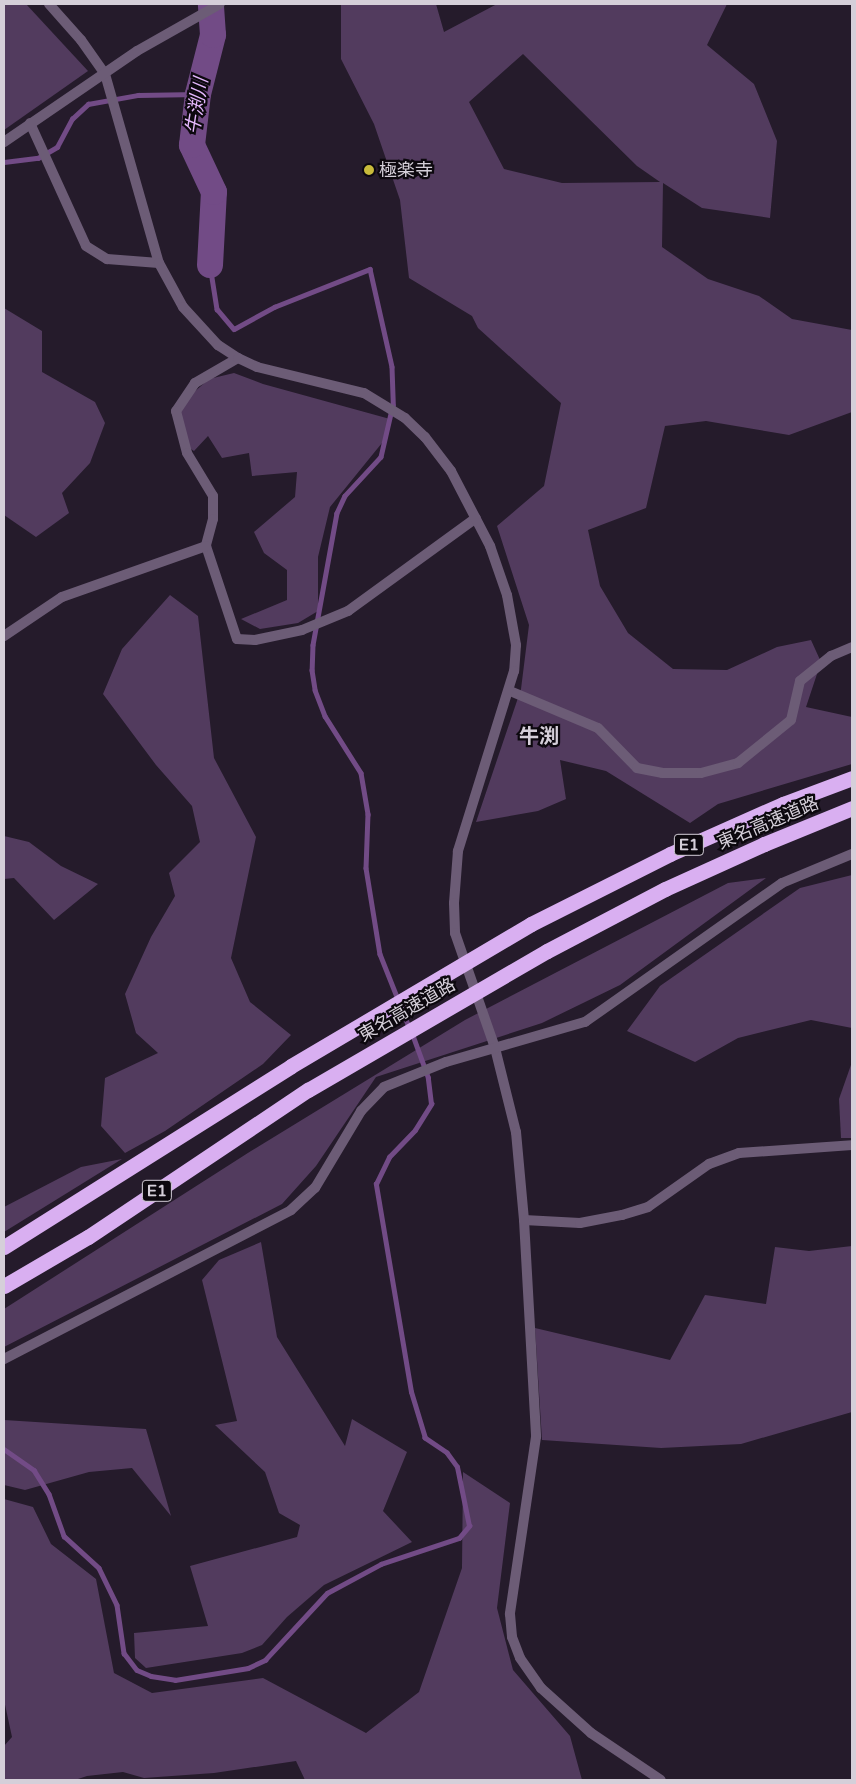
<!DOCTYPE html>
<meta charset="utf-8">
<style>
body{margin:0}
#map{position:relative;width:856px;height:1784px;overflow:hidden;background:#251b2b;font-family:"Varela Round","Noto Sans JP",sans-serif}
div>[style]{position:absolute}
.green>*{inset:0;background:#523b5e}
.stream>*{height:4.5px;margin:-2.25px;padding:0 2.25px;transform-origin:2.25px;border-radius:2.25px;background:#724b86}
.river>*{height:26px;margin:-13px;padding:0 13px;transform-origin:13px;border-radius:13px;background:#724b86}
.minor>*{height:10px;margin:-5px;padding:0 5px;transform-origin:5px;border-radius:5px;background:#6c5c76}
.tertiary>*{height:10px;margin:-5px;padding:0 5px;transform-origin:5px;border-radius:5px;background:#6c5c76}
.motorway>*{height:15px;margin:-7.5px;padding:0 7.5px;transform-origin:7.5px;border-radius:7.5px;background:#d9aff1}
.dots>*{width:14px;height:14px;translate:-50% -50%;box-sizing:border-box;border:2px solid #0c080e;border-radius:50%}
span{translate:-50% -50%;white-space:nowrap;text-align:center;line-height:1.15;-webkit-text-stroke:4.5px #0c080e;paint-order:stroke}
.shield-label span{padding:1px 4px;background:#0c080e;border:1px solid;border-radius:4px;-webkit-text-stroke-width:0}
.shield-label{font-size:16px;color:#d5cfd9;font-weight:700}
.poi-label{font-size:18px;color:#d5cfd9}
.left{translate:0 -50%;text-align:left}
.street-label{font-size:18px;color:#d5cfd9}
.water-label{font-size:19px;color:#e3b7fc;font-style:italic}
.quarter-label{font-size:20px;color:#d5cfd9;font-weight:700}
.frame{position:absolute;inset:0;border:5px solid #d5cfd9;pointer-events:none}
</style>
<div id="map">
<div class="green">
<i style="clip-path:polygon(4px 4px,26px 4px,88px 71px,4px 130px)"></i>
<i style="clip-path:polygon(evenodd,341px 4px,436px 4px,444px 32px,497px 4px,727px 4px,707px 45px,754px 84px,777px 141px,770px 218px,702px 208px,663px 183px,662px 247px,708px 279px,759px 296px,792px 319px,852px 330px,852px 412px,789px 435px,706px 421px,665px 426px,646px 508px,588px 530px,600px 586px,628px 633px,673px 669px,727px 670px,777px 647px,811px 640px,821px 662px,806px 707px,852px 717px,852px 764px,718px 804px,690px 823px,606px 771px,560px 760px,566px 799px,538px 811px,476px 822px,521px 689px,529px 625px,497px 526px,544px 486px,561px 403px,478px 328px,472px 316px,409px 278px,400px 200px,374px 124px,341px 59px,341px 4px,523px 54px,637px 166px,660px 182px,562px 183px,504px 169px,469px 102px,523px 54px)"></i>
<i style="clip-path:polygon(4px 308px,42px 331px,42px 372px,95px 402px,105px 423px,90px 463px,62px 493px,69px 513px,36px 537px,4px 515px)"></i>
<i style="clip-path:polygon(234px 373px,263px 384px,390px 419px,386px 438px,330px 507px,318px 557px,318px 611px,298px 623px,260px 629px,241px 619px,287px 600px,287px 570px,264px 553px,254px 532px,295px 497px,297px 472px,252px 476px,249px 453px,222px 458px,208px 436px,194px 451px,180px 442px,177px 424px,185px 400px,209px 379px)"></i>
<i style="clip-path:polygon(170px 595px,198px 616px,214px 758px,256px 837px,231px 958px,250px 1002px,291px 1035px,263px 1064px,165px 1131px,125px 1153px,101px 1126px,105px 1078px,158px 1053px,136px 1033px,125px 994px,151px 937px,175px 896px,169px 873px,200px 842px,192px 806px,156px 765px,103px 694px,122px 649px)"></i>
<i style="clip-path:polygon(4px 836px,29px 842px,61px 866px,98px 884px,54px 920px,14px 878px,4px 879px)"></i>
<i style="clip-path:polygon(852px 875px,852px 1028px,811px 1020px,738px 1038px,695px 1062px,627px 1031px,660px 986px,800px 888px)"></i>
<i style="clip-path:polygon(766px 878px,620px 985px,542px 1023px,376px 1077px,316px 1166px,282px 1204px,4px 1347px,4px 1309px,251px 1151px,465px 1020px,728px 883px)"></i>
<i style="clip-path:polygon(852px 1062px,852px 1138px,841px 1138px,839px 1099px)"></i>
<i style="clip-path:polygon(122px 1159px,4px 1232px,4px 1207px,81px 1167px)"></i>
<i style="clip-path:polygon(261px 1242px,277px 1337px,345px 1446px,352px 1419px,407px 1452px,383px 1511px,412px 1542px,324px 1585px,287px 1617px,262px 1645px,242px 1653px,146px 1668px,135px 1658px,134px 1633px,208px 1626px,190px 1566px,297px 1537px,300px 1525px,279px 1513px,265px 1472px,215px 1425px,237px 1421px,202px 1280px,219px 1260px)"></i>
<i style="clip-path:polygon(852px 1246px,852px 1412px,741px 1444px,661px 1448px,542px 1440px,535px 1328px,670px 1360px,705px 1295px,766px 1304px,775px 1247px,809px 1251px)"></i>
<i style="clip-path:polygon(4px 1420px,146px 1429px,171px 1516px,132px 1468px,89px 1472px,25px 1490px,4px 1485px)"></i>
<i style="clip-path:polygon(463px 1472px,510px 1503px,497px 1608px,513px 1670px,570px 1736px,582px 1780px,305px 1780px,296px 1761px,214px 1773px,144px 1778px,123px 1772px,87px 1776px,75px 1780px,4px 1780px,4px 1746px,12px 1737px,4px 1700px,4px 1499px,33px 1507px,51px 1544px,96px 1579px,114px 1673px,152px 1693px,263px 1678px,366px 1733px,419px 1692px,462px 1568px)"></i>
</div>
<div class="stream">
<i style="left:4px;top:162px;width:34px;rotate:-7deg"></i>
<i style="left:38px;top:158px;width:22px;rotate:-30deg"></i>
<i style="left:57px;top:147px;width:32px;rotate:-62deg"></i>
<i style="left:72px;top:119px;width:22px;rotate:-43deg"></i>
<i style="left:88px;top:104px;width:51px;rotate:-10.2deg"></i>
<i style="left:138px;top:95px;width:60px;rotate:-1deg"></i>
<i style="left:210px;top:265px;width:45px;rotate:81deg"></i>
<i style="left:217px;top:309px;width:26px;rotate:50deg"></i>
<i style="left:234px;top:329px;width:46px;rotate:-28.8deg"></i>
<i style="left:274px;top:307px;width:103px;rotate:-21.6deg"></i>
<i style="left:370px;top:269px;width:100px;rotate:77.3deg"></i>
<i style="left:392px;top:367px;width:38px;rotate:88deg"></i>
<i style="left:393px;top:405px;width:53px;rotate:103deg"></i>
<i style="left:381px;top:457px;width:53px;rotate:132.7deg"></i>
<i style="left:345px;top:496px;width:19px;rotate:115deg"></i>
<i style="left:337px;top:513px;width:134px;rotate:100.3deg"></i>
<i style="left:313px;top:645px;width:25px;rotate:92deg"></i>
<i style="left:312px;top:670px;width:20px;rotate:81deg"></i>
<i style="left:315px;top:690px;width:28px;rotate:69deg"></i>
<i style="left:325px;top:716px;width:67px;rotate:57.7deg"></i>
<i style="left:361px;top:773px;width:42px;rotate:80.3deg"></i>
<i style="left:368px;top:814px;width:54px;rotate:92.1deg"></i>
<i style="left:366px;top:868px;width:87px;rotate:80.8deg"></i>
<i style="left:380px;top:954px;width:79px;rotate:68.3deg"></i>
<i style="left:4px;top:1449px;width:37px;rotate:35deg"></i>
<i style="left:34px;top:1470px;width:28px;rotate:58deg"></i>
<i style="left:49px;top:1494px;width:45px;rotate:70.3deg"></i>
<i style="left:64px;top:1536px;width:47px;rotate:42.4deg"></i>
<i style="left:99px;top:1568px;width:41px;rotate:64.1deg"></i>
<i style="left:117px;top:1605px;width:49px;rotate:81.7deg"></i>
<i style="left:124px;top:1653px;width:21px;rotate:53deg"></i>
<i style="left:137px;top:1670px;width:15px;rotate:23deg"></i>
<i style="left:151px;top:1676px;width:24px;rotate:9deg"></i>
<i style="left:175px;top:1680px;width:74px;rotate:-9.3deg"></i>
<i style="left:248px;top:1668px;width:19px;rotate:-25deg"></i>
<i style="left:265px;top:1660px;width:91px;rotate:-47.2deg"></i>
<i style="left:327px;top:1593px;width:61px;rotate:-28.2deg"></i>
<i style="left:381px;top:1564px;width:82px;rotate:-18.4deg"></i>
<i style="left:459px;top:1538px;width:16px;rotate:-50deg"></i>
<i style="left:469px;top:1526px;width:60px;rotate:-101.5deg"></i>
<i style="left:457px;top:1467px;width:17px;rotate:-126deg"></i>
<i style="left:447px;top:1453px;width:27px;rotate:-146deg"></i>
<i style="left:425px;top:1438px;width:48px;rotate:-106.9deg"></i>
<i style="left:411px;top:1392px;width:211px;rotate:-99.6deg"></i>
<i style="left:376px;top:1184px;width:30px;rotate:-64deg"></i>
<i style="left:389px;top:1157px;width:37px;rotate:-46deg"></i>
<i style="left:415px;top:1130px;width:31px;rotate:-58deg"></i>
<i style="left:431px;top:1104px;width:26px;rotate:-97deg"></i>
<i style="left:428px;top:1078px;width:47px;rotate:-110deg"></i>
</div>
<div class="river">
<i style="left:210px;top:265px;width:73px;rotate:-86.9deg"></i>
<i style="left:214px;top:192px;width:52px;rotate:-115.1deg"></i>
<i style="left:192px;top:145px;width:51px;rotate:-83.3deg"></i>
<i style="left:198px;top:94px;width:61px;rotate:-75.7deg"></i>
<i style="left:213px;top:35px;width:31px;rotate:-94deg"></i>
</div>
<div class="minor">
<i style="left:49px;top:4px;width:48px;rotate:48.4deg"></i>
<i style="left:81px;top:40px;width:42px;rotate:54.8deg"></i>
<i style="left:30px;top:123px;width:135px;rotate:65.5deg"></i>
<i style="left:86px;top:246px;width:25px;rotate:32deg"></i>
<i style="left:107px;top:259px;width:52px;rotate:4.4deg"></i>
<i style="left:238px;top:358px;width:50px;rotate:149.8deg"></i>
<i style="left:195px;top:383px;width:34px;rotate:124deg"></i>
<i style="left:176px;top:411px;width:43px;rotate:75.3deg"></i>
<i style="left:187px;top:453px;width:50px;rotate:58.8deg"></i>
<i style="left:213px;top:496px;width:23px;rotate:90deg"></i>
<i style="left:213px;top:519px;width:28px;rotate:105deg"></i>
<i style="left:206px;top:546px;width:98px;rotate:71.6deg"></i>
<i style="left:237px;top:639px;width:18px;rotate:3deg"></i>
<i style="left:255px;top:640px;width:48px;rotate:-12deg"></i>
<i style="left:302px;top:630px;width:50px;rotate:-22.4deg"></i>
<i style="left:348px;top:611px;width:158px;rotate:-36deg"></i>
<i style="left:4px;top:636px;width:70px;rotate:-33.9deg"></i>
<i style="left:62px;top:597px;width:153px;rotate:-19.5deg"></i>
<i style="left:510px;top:691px;width:95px;rotate:22.8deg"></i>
<i style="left:598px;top:728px;width:56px;rotate:45.7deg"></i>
<i style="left:637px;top:768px;width:25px;rotate:11deg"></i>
<i style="left:662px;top:773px;width:39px"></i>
<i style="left:701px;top:773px;width:38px;rotate:-15deg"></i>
<i style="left:738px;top:763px;width:68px;rotate:-39.1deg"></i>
<i style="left:791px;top:720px;width:40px;rotate:-77deg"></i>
<i style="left:800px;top:681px;width:40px;rotate:-39deg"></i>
<i style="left:831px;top:656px;width:23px;rotate:-23deg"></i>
<i style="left:524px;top:1220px;width:56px;rotate:3.1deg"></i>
<i style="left:580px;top:1223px;width:43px;rotate:-10.8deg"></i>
<i style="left:622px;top:1215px;width:27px;rotate:-17deg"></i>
<i style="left:648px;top:1207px;width:75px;rotate:-35.2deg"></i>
<i style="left:709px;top:1164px;width:32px;rotate:-20deg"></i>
<i style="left:739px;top:1153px;width:113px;rotate:-4deg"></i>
</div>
<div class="tertiary">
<i style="left:105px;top:74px;width:197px;rotate:74.1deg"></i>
<i style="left:159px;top:263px;width:50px;rotate:61.4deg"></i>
<i style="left:183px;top:307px;width:52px;rotate:47.4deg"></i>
<i style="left:218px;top:345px;width:24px;rotate:33deg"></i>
<i style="left:238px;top:358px;width:21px;rotate:25deg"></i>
<i style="left:257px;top:367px;width:110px;rotate:13.7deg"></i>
<i style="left:364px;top:393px;width:48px;rotate:31.4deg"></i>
<i style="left:405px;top:418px;width:28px;rotate:44deg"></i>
<i style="left:425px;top:437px;width:43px;rotate:52.6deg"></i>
<i style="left:451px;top:471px;width:85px;rotate:62.5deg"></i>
<i style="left:490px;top:546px;width:52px;rotate:70.9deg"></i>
<i style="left:507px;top:595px;width:51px;rotate:79.8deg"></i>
<i style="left:516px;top:645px;width:26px;rotate:94deg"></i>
<i style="left:514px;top:671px;width:189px;rotate:107.3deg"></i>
<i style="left:458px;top:851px;width:52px;rotate:94.4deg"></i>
<i style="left:454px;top:903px;width:30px;rotate:88deg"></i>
<i style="left:455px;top:933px;width:122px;rotate:70.8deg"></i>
<i style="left:495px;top:1048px;width:87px;rotate:76deg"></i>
<i style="left:516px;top:1132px;width:88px;rotate:84.8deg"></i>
<i style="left:524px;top:1220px;width:217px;rotate:86.8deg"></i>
<i style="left:536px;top:1437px;width:179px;rotate:98.4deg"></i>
<i style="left:510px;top:1614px;width:23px;rotate:85deg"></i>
<i style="left:512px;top:1637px;width:22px;rotate:69deg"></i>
<i style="left:520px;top:1658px;width:37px;rotate:55deg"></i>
<i style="left:541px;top:1688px;width:67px;rotate:42deg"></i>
<i style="left:591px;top:1733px;width:84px;rotate:33.9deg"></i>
<i style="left:4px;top:142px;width:161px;rotate:-34.4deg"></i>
<i style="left:137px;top:51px;width:95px;rotate:-29.5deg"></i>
<i style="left:4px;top:1359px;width:323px;rotate:-27.4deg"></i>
<i style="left:291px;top:1210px;width:33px;rotate:-43deg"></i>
<i style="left:315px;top:1188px;width:90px;rotate:-59.1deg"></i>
<i style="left:361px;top:1111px;width:33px;rotate:-46deg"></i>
<i style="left:384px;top:1087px;width:67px;rotate:-22deg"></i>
<i style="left:446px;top:1062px;width:145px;rotate:-16.1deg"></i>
<i style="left:585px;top:1022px;width:241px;rotate:-35.2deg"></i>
<i style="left:782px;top:883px;width:76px;rotate:-22.5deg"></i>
</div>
<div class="motorway">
<i style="left:4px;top:1247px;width:339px;rotate:-32.2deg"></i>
<i style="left:291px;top:1066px;width:279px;rotate:-30.6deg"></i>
<i style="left:531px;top:924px;width:156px;rotate:-26.7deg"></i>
<i style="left:670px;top:854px;width:124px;rotate:-23.9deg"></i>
<i style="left:783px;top:804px;width:74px;rotate:-20.6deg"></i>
<i style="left:4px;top:1286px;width:97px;rotate:-30.3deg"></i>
<i style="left:88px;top:1237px;width:265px;rotate:-33.8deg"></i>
<i style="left:308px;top:1090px;width:276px;rotate:-30.2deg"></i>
<i style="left:547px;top:951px;width:133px;rotate:-27.7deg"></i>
<i style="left:665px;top:889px;width:109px;rotate:-24.4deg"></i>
<i style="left:764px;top:844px;width:95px;rotate:-22.2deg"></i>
</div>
<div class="dots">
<i style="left:369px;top:170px;background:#c8bb3b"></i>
</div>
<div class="shield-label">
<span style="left:689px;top:845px">E1</span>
<span style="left:157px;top:1191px">E1</span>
</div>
<div class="poi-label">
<span class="left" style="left:379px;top:170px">極楽寺</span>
</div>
<div class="street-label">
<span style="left:768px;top:823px;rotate:-23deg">東名高速道路</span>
<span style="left:407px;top:1010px;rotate:-30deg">東名高速道路</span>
</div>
<div class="water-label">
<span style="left:198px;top:106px;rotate:-81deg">牛渕川</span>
</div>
<div class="quarter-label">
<span style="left:539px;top:737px">牛渕</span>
</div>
<div class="frame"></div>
</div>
